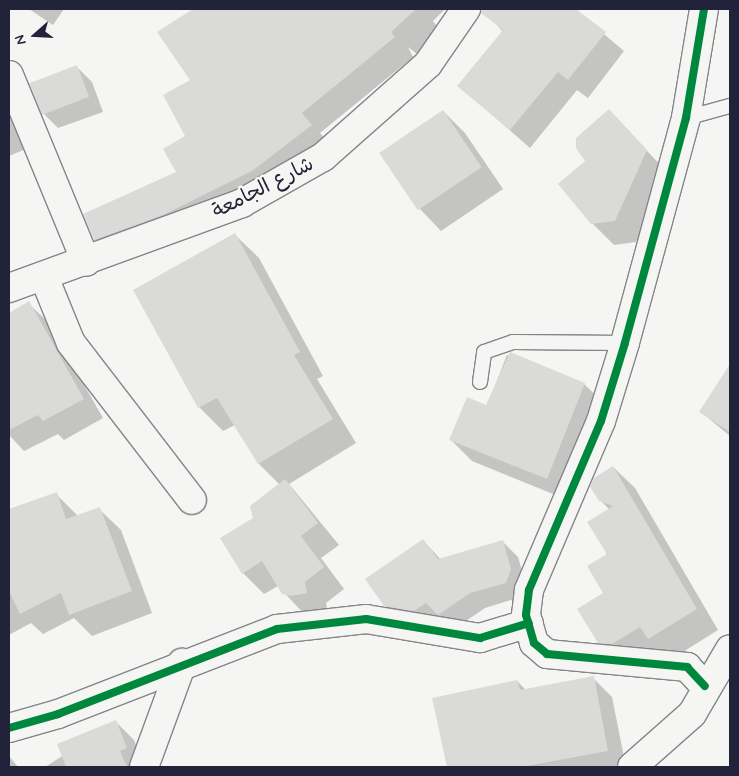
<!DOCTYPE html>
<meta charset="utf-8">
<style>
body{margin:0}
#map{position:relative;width:739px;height:776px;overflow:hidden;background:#f5f5f3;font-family:Mynerve,"Playpen Sans Arabic",sans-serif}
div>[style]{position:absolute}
.shadow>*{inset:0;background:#0003}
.building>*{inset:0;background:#dadad9;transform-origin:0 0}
.roads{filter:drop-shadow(1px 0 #858589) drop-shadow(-1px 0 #858589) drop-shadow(0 1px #858589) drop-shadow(0 -1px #858589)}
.service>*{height:14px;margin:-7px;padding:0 7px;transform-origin:7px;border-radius:7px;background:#f5f5f3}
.minor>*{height:28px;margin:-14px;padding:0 14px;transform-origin:14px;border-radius:14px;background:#f5f5f3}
.tertiary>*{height:28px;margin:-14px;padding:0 14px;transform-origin:14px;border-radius:14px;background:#f5f5f3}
.secondary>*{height:28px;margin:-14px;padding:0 14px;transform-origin:14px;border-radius:14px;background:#f5f5f3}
.cycleway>*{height:8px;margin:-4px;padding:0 4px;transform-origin:4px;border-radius:4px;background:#00873e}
span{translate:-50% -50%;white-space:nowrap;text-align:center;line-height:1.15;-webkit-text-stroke:5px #f6f6f2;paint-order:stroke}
.street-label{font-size:20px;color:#22223b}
.frame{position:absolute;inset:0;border:10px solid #22223b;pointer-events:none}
.north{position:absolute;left:10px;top:10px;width:50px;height:50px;-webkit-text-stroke:4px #f6f6f2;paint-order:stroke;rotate:251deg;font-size:14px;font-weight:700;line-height:20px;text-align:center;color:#22223b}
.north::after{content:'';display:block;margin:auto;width:18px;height:22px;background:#22223b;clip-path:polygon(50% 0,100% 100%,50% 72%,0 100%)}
</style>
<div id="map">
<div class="shadow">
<i style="clip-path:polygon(29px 9px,64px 9px,53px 25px)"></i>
<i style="clip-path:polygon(196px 9px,445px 9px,433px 21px,442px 33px,417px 54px,408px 47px,413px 57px,320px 133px,330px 145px,114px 259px,95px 240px,85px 215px,177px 173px,187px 136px,191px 81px,159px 32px)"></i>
<i style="clip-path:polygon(503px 9px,574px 9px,624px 51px,588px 98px,577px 90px,530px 148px,459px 86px,503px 32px,494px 22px)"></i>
<i style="clip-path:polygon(77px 67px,92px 82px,103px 112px,58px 128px,43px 113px)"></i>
<i style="clip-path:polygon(9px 83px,33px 146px,9px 156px)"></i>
<i style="clip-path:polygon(443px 111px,465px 133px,503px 189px,441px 231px,420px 209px)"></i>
<i style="clip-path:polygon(630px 133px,668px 173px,636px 242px,614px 245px,592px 223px)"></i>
<i style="clip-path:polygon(235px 235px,259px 258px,323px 376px,317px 379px,356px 443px,289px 484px,339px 545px,321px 558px,344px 589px,326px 603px,328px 614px,305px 615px,278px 586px,264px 594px,243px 573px,255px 518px,280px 485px,259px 464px,235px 425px,223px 431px,199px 407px)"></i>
<i style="clip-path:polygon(28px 303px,48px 322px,103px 418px,64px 440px,58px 434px,24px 451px,9px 435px,9px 315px)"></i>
<i style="clip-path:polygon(507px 355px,584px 384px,606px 405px,568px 500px,472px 461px,451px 440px,487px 406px)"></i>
<i style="clip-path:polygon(719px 384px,730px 391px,730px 436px,701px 412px)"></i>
<i style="clip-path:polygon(613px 467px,635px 488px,718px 630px,670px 660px,659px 649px,633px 665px,621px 664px,599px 642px,610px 510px,600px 500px)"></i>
<i style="clip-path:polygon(56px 494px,78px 516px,99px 509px,121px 530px,152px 613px,92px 636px,74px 618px,43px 634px,31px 623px,9px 635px,9px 513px)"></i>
<i style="clip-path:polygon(423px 540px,441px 560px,503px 542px,518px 557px,526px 585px,521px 597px,485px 608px,454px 629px,442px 617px,430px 626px,400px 621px,385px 605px)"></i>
<i style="clip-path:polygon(593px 678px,612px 697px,626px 767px,448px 767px,433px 699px,517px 681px,526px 690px)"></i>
<i style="clip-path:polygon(116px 722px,134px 740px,144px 766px,45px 767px)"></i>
<i style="clip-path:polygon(9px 756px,18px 767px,9px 767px)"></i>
</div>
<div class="building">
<i style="clip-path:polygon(193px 9px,416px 9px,391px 32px,395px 37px,302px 113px,312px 125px,252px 171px,163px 215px,94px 240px,83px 214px,176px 172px,163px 149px,185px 136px,163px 95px,190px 80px,157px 32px)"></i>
<i style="clip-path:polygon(481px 9px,576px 9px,606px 32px,568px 80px,558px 72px,510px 130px,457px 86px,503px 30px,481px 13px)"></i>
<i style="left:77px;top:65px;width:34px;height:51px;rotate:69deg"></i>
<i style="clip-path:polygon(609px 109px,647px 150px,615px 221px,591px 224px,558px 184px,585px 161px,576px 148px,576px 138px)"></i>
<i style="left:443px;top:110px;width:69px;height:77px;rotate:56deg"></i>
<i style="clip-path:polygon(235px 233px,300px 352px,294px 355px,333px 419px,258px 464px,217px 398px,198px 408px,133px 290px)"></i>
<i style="clip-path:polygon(29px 301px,84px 399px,43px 421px,38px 415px,9px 430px,9px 313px)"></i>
<i style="clip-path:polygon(510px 352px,585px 383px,547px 479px,449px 440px,467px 397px,486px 405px)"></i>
<i style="clip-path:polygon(730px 364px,730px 432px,699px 412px)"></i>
<i style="clip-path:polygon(613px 466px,697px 609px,648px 639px,640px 627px,612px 644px,598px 643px,577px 609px,603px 593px,587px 566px,607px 554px,587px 522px,613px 506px,599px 501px,590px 487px,594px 478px)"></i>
<i style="clip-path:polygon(285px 479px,318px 523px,301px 536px,324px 567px,305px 582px,307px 593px,291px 596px,282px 594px,262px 561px,242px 574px,220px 538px,253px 518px,250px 506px)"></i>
<i style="clip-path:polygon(57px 492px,66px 519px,100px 507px,132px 591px,69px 615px,61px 593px,20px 614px,9px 591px,9px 509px)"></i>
<i style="clip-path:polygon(423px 539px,438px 559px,503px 540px,511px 569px,506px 583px,470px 593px,438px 615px,426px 603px,414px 611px,384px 606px,365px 579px)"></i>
<i style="clip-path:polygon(594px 676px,608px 751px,521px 767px,447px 767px,432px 698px,517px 680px,520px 690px)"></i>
<i style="clip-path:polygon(116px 720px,127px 748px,120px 751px,127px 767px,66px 767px,57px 744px)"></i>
</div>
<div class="roads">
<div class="service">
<i style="left:686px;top:118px;width:46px;rotate:-15.3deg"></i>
<i style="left:480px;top:382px;width:30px;rotate:-82deg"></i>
<i style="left:484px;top:352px;width:31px;rotate:-19deg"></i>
<i style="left:513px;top:342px;width:112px;rotate:0.5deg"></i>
</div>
<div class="minor">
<i style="left:9px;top:75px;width:202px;rotate:67.6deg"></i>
<i style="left:44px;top:277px;width:71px;rotate:67.8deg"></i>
<i style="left:71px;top:343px;width:198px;rotate:52.4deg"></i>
<i style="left:9px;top:728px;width:51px;rotate:-15.9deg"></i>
<i style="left:58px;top:714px;width:235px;rotate:-21.2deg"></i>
<i style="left:277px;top:629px;width:90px;rotate:-6.4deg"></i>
<i style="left:366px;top:619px;width:116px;rotate:9.5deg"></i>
<i style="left:480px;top:638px;width:51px;rotate:-17deg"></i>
<i style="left:144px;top:767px;width:111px;rotate:-69.9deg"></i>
</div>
<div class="tertiary">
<i style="left:704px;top:9px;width:110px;rotate:99.4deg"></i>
<i style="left:686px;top:118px;width:233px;rotate:105.2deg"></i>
<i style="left:625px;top:343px;width:82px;rotate:107.1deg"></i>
<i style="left:601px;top:421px;width:184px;rotate:113.1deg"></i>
<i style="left:529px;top:590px;width:25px;rotate:97deg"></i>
<i style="left:526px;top:615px;width:29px;rotate:74deg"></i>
<i style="left:534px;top:643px;width:17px;rotate:40deg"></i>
<i style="left:547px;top:654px;width:141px;rotate:5.3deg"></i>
<i style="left:687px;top:667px;width:26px;rotate:47deg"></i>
<i style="left:632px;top:767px;width:80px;rotate:-41.5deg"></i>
<i style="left:692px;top:714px;width:75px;rotate:-59.7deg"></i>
</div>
<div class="secondary">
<i style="left:9px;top:288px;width:248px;rotate:-20deg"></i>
<i style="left:242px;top:203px;width:93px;rotate:-29.6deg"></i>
<i style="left:323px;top:157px;width:140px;rotate:-41.5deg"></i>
<i style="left:428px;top:64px;width:67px;rotate:-55.4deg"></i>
</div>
</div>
<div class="cycleway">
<i style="left:704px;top:9px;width:110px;rotate:99.4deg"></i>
<i style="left:686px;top:118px;width:233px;rotate:105.2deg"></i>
<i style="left:625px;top:343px;width:82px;rotate:107.1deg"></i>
<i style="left:601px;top:421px;width:184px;rotate:113.1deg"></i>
<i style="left:529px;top:590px;width:25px;rotate:97deg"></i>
<i style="left:526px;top:615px;width:29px;rotate:74deg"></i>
<i style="left:534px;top:643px;width:17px;rotate:40deg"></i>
<i style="left:547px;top:654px;width:141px;rotate:5.3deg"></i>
<i style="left:687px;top:667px;width:26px;rotate:47deg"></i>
<i style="left:9px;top:728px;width:51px;rotate:-15.9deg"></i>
<i style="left:58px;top:714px;width:235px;rotate:-21.2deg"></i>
<i style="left:277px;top:629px;width:90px;rotate:-6.4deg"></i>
<i style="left:366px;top:619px;width:116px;rotate:9.5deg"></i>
<i style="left:480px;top:638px;width:51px;rotate:-17deg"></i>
</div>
<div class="street-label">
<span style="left:263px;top:188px;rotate:-27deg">شارع الجامعة</span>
</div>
<div class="frame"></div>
<div class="north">N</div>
</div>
